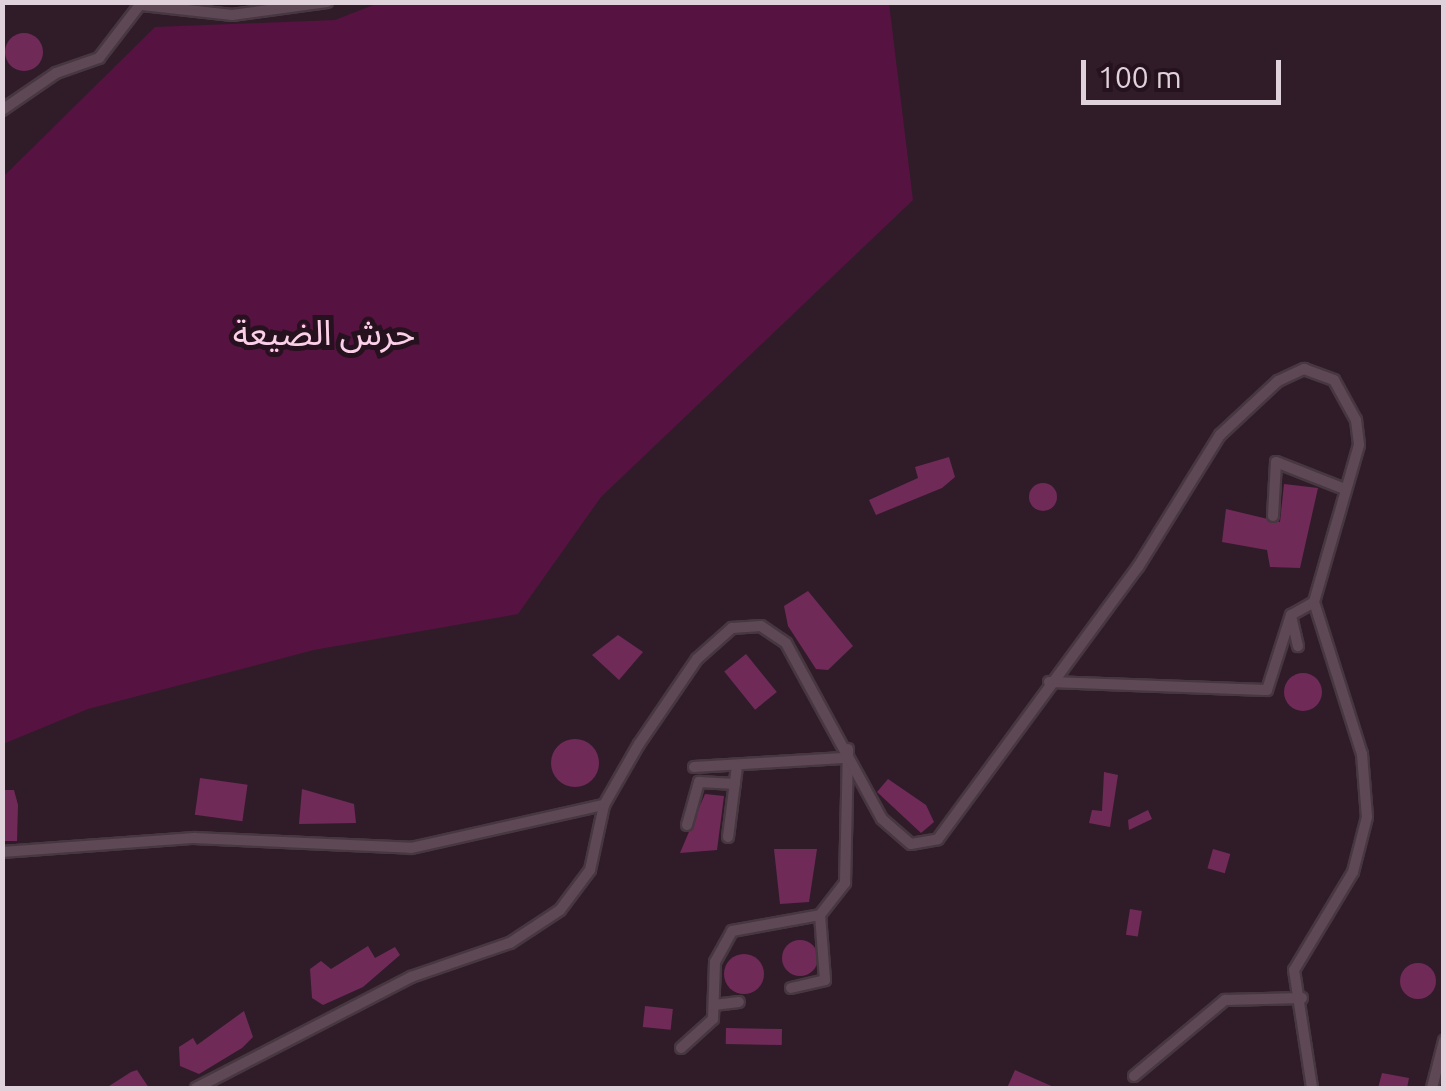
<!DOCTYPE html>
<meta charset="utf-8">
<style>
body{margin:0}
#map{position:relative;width:1446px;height:1091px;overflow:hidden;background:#301c28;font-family:Ubuntu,"Noto Sans Arabic",sans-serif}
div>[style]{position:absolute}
.green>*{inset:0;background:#561241}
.building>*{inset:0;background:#702a58;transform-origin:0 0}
.round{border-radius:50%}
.roads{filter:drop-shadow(2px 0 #473741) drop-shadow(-2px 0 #473741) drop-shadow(0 2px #473741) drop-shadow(0 -2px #473741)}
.minor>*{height:10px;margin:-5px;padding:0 5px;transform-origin:5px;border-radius:5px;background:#5f4855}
span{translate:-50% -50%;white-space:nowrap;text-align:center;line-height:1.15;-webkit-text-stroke:10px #26121e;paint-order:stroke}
.park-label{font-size:35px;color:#facfe7}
.frame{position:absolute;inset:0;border:5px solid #e0d2da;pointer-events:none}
.scale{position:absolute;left:1081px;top:60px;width:200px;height:45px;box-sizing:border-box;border:5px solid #e0d2da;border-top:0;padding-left:12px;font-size:30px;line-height:35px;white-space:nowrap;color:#e0d2da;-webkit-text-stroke:8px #26121e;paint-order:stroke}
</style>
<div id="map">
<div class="green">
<i style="clip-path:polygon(381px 2px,889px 3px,913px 200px,601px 497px,518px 614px,314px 650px,88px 709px,3px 744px,3px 177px,155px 27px,335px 20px)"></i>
</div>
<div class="building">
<i class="round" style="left:5px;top:33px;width:38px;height:38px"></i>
<i style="clip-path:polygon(949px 457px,955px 477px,942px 488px,876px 515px,869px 500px,918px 478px,915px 467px)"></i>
<i class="round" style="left:1029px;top:483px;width:28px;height:28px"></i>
<i style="clip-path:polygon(1284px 484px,1318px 488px,1300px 568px,1270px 567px,1267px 550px,1222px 542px,1226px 509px,1280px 522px)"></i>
<i style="clip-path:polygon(808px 591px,853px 646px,828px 670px,816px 669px,788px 626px,784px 606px)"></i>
<i style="clip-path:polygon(618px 635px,643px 652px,619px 680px,592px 655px)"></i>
<i style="left:746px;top:654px;width:49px;height:28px;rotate:51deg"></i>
<i class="round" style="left:1284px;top:673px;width:38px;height:38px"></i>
<i class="round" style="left:551px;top:739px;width:48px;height:48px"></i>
<i style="clip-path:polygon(1104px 772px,1118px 775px,1110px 827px,1089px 823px,1092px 810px,1102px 811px)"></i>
<i style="left:200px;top:778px;width:48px;height:37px;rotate:8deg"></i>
<i style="clip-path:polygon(888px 779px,926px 805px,934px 822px,921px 833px,877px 792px)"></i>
<i style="clip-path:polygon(302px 789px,354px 804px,356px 823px,299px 824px)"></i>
<i style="clip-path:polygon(2px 790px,14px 790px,18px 805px,17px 841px,2px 841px)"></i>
<i style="clip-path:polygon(705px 794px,724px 796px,717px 850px,680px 853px)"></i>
<i style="clip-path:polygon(1148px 810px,1152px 819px,1129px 830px,1128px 820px)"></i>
<i style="clip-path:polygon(774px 849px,817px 849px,809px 902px,780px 904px)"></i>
<i style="left:1213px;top:849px;width:18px;height:20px;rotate:16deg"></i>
<i style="left:1130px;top:909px;width:12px;height:26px;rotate:9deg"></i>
<i class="round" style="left:782px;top:940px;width:36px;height:36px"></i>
<i style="clip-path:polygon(368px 946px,375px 958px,395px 947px,400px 955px,363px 987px,323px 1005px,312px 998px,310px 969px,321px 961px,331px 969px)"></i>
<i class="round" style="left:724px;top:954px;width:40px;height:40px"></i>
<i class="round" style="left:1400px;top:963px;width:36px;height:36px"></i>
<i style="left:645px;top:1006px;width:28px;height:21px;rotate:6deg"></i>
<i style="clip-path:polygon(244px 1011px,253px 1037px,242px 1048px,199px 1074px,180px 1066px,179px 1047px,193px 1038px,197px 1045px)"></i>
<i style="left:726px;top:1028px;width:56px;height:16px;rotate:1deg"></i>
<i style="clip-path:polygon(137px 1070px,149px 1088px,106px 1088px,131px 1072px)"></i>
<i style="clip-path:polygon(1015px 1070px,1056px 1088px,1007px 1088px)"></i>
<i style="clip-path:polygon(1382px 1073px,1409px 1078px,1407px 1088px,1378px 1088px)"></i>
</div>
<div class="roads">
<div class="minor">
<i style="left:142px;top:5px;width:91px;rotate:6.3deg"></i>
<i style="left:232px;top:15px;width:96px;rotate:-7.8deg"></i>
<i style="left:2px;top:110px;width:65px;rotate:-34.4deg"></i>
<i style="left:56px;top:73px;width:46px;rotate:-19.2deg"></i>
<i style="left:99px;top:58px;width:71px;rotate:-52.5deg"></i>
<i style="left:1273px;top:516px;width:54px;rotate:-86.8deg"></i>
<i style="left:1276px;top:462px;width:71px;rotate:21.5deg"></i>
<i style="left:1291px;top:616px;width:31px;rotate:77deg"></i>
<i style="left:1049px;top:682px;width:218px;rotate:2.1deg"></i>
<i style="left:1267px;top:690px;width:79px;rotate:-72.3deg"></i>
<i style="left:1291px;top:615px;width:26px;rotate:-29deg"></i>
<i style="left:694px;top:767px;width:149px;rotate:-3.5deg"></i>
<i style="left:687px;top:825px;width:45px;rotate:-74.4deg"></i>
<i style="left:699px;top:782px;width:36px;rotate:3deg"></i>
<i style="left:728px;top:837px;width:72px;rotate:-82.8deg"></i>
<i style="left:2px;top:852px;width:193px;rotate:-4.2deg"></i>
<i style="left:194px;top:838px;width:217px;rotate:2.6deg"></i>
<i style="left:411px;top:848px;width:198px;rotate:-12.6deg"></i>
<i style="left:791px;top:988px;width:35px;rotate:-13deg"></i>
<i style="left:825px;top:980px;width:65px;rotate:-94.4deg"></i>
<i style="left:714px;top:1005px;width:25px;rotate:-7deg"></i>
<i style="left:681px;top:1048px;width:43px;rotate:-42.2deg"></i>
<i style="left:713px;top:1019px;width:57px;rotate:-88deg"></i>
<i style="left:715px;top:962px;width:35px;rotate:-61deg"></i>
<i style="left:732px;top:931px;width:89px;rotate:-10.3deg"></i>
<i style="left:820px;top:915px;width:41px;rotate:-52deg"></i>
<i style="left:845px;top:883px;width:134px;rotate:-88.7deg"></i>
<i style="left:1134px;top:1076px;width:119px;rotate:-39.9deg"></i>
<i style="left:1225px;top:1000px;width:77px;rotate:-1.5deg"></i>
<i style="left:196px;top:1088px;width:242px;rotate:-27.3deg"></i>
<i style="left:411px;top:977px;width:105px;rotate:-19deg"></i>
<i style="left:510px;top:943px;width:60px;rotate:-33.4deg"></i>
<i style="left:560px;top:910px;width:50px;rotate:-53.1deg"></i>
<i style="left:590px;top:870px;width:66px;rotate:-77.8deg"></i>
<i style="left:604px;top:805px;width:70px;rotate:-60.2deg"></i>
<i style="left:639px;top:744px;width:103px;rotate:-55.7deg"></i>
<i style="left:697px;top:659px;width:47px;rotate:-41.5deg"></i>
<i style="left:732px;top:628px;width:29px;rotate:-4deg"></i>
<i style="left:761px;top:626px;width:30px;rotate:34deg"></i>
<i style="left:786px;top:643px;width:200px;rotate:61.4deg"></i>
<i style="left:882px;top:819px;width:38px;rotate:41deg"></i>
<i style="left:911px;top:844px;width:27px;rotate:-10deg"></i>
<i style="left:938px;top:839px;width:338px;rotate:-53.7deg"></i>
<i style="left:1138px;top:567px;width:155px;rotate:-58.2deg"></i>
<i style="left:1220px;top:435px;width:79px;rotate:-43deg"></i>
<i style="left:1278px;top:381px;width:29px;rotate:-25deg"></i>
<i style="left:1304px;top:369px;width:32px;rotate:20deg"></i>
<i style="left:1334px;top:380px;width:46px;rotate:61.2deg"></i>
<i style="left:1356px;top:420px;width:25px;rotate:83deg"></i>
<i style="left:1359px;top:445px;width:163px;rotate:106deg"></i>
<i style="left:1314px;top:602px;width:159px;rotate:72.5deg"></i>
<i style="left:1362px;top:754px;width:63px;rotate:85.5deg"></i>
<i style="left:1367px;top:817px;width:57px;rotate:104.3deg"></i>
<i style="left:1353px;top:872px;width:114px;rotate:121deg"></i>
<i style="left:1294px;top:970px;width:119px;rotate:81.3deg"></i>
<i style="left:1432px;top:1088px;width:49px;rotate:-75.7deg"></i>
</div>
</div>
<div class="park-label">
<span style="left:324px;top:332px">حرش الضيعة</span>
</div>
<div class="frame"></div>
<div class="scale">100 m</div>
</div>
